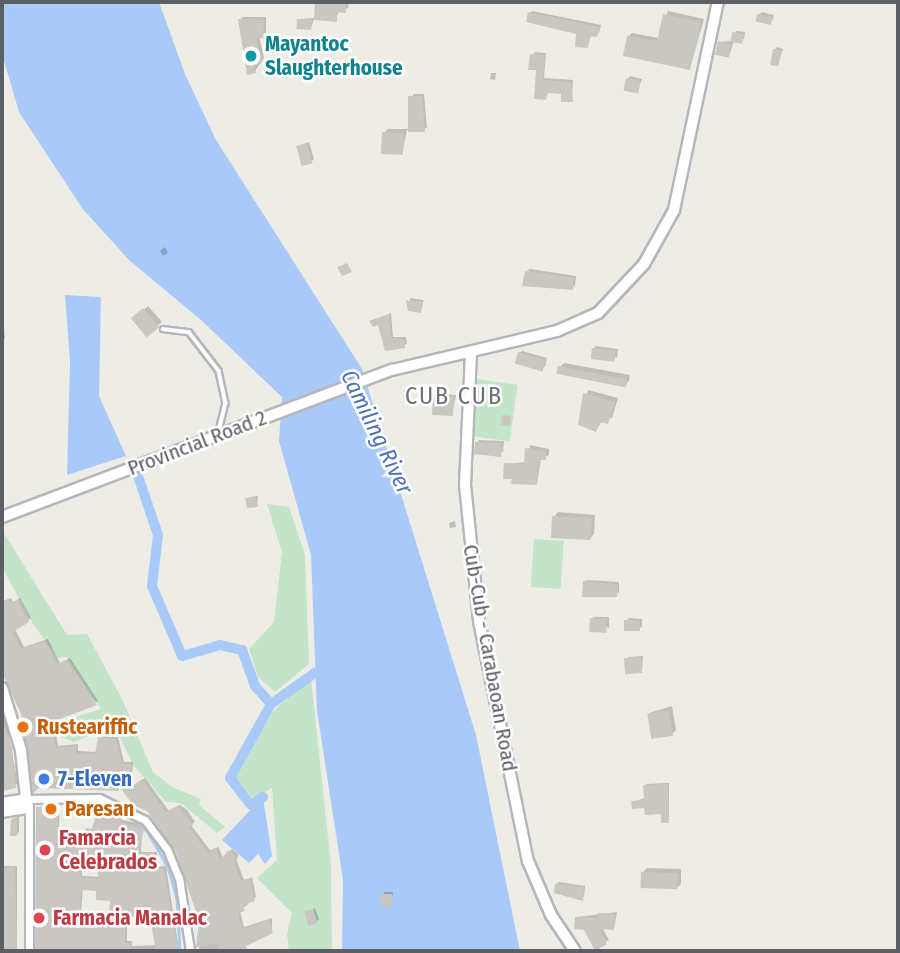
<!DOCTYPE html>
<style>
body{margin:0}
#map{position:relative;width:900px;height:953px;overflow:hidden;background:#eeede5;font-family:"Fira Sans Condensed",sans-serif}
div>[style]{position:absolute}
.green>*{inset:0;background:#c3e4c8;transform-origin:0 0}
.water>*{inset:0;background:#a9caf9}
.shadow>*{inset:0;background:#0003;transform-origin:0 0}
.stream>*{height:2.5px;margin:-1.25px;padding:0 1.25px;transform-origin:1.25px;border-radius:1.25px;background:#a9caf9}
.canal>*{height:10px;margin:-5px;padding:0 5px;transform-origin:5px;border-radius:5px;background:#a9caf9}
.building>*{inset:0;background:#cac7c2;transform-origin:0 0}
.roads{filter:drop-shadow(2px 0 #b5b6bb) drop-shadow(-2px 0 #b5b6bb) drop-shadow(0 2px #b5b6bb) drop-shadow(0 -2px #b5b6bb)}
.lane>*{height:3.5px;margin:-1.75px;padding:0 1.75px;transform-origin:1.75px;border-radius:1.75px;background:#fff}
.street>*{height:7px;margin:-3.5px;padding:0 3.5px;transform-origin:3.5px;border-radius:3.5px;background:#fff}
.secondary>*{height:10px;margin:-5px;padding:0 5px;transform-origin:5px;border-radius:5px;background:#fff}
.dots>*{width:19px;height:19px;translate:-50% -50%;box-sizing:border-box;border:4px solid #fff;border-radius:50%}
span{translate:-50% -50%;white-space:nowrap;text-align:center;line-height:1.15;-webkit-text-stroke:5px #fff;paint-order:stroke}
.culture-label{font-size:21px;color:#0d838f;font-weight:700}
.left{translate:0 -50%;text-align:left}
.street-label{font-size:21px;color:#5c5f64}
.food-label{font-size:21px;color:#c56008;font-weight:700}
.shop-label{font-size:21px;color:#366cbe;font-weight:700}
.health-label{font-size:21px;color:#be3a42;font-weight:700}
.water-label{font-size:23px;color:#4d72bc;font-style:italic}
.quarter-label{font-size:24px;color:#6d7076;letter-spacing:2px}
.frame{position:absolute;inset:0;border:4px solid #5c5f64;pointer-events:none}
</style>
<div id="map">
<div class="green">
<i style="left:476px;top:379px;width:42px;height:57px;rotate:8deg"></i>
<i style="clip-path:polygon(267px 504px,289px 507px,305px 555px,309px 664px,275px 692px,258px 677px,249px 649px,274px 622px,282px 552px)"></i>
<i style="clip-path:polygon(2px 530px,67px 635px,87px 634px,122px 699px,153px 772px,172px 787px,201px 799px,199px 805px,225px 827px,217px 833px,181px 803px,166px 802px,133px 765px,120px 737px,97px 732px,74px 742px,61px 737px,58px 722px,101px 709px,67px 657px,58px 658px,33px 624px,2px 567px)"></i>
<i style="left:534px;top:539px;width:30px;height:48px;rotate:4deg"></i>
<i style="clip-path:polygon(311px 679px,331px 865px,332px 951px,289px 951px,287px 934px,292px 913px,257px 878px,277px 860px,272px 788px,253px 798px,235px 777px,274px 710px)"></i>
</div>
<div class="water">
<i style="clip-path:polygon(2px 2px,159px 2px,185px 74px,216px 140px,362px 369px,476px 735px,520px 951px,342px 951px,343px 880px,317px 711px,311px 555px,279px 441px,282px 397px,201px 320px,129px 260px,82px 208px,19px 112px,2px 54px)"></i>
<i style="clip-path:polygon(65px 295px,101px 297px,99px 396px,126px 456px,67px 475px,70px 362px)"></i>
<i style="clip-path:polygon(263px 797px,272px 856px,265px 864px,258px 854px,249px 863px,222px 840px)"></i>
</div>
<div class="shadow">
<i style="clip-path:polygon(317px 2px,349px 2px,348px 8px,339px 11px,336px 20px,314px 19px,311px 28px,299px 19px,316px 18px)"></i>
<i style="clip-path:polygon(532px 11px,601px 25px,599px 33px,591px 34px,588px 47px,578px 32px,530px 13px)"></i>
<i style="clip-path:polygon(668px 11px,704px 19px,690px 68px,628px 37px,632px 33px,659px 38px)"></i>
<i style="clip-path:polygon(762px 12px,774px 15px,773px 20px,759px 15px)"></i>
<i style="clip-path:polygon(243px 17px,266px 17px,266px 33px,259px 36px,264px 58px,255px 71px,239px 20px)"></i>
<i style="clip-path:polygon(736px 31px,745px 32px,744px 39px,734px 41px,729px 56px,719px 42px,732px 41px)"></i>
<i style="clip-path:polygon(777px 47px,783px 49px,778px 64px,774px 50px)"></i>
<i style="clip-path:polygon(534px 52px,546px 53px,544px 78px,573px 80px,572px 101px,563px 92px,549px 91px,546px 98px)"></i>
<i style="clip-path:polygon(491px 73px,496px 73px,495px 80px,490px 79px)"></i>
<i style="clip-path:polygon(630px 76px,642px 79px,637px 92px,628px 79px)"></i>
<i style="clip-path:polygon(413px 94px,424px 94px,427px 128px,407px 130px,402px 153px,384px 133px,388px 129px,410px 129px)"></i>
<i style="clip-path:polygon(309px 142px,314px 159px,311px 162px,298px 147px)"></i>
<i style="clip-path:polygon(165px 247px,168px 253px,163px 256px,160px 251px)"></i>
<i style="clip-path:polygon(530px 269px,576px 276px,575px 286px,527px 271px)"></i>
<i style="clip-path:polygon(410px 298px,424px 300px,421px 311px,410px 309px)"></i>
<i style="left:148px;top:306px;width:21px;height:20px;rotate:49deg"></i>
<i style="clip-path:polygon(391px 313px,393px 337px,406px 337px,407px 344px,386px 349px,379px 322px,372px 321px)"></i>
<i style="clip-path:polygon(4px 326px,5px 338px,2px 341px,2px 327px)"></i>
<i style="clip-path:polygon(596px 346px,618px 349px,617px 358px,594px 348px)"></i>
<i style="clip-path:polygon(522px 351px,547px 358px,545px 367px,519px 353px)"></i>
<i style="clip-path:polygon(564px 363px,630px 375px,629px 381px,625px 385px,560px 367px)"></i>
<i style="clip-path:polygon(588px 390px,618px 398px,612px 418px,602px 421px,596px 430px,580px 424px)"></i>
<i style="clip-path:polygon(437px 394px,456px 395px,452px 414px,435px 397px)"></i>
<i style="clip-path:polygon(479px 440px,504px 441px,503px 452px,477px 443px)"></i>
<i style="clip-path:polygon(530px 445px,549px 449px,549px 455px,541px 458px,537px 484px,514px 478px,506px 464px,526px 462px)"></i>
<i style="clip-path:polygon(258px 496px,257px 506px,247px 499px,250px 497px)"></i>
<i style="clip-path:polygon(558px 512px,595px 515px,594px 534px,590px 539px,554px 517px)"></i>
<i style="clip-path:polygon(455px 521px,456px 527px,450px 528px,449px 523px)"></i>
<i style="clip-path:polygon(587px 580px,619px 582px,619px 593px,584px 582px)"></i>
<i style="clip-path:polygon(11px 598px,13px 602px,20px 598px,31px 618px,15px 629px,24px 647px,48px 639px,60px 663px,70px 658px,98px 701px,54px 719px,58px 746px,78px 744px,78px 751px,97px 752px,102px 736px,118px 737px,124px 762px,133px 762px,131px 788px,145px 778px,169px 811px,180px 805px,187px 810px,195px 822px,191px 825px,210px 850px,219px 847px,223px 859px,232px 849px,239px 855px,236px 859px,244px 880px,252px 877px,256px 897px,240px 911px,244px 927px,272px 918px,272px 931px,222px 951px,200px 951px,197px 936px,202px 933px,195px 896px,178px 852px,148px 809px,121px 786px,39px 786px,22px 714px,2px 672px,2px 602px)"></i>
<i style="clip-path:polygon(594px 617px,609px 617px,609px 628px,592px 619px)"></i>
<i style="clip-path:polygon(629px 618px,642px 619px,642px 628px,626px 621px)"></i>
<i style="clip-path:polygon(643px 656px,642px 671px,626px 660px,629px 657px)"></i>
<i style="clip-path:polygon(672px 706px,676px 730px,672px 734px,649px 713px)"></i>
<i style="clip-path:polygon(5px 715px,18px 784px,2px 789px,2px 716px)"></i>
<i style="clip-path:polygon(669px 783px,669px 821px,663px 812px,633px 802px,645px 798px,646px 784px)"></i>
<i style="clip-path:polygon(evenodd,60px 803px,58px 845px,86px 844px,98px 812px,93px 803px,123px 814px,122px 820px,143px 824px,141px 852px,157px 852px,157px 867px,166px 866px,179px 951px,38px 951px,37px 808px,60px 803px,83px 860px,99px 861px,100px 877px,82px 876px,83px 860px,60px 803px,83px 888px,98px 889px,112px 899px,110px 923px,88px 923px,88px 914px,81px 914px,83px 888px,60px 803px,152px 915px,157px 945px,132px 946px,132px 941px,127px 941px,127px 916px,152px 915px)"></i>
<i style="clip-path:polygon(19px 817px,19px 832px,17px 834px,12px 819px)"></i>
<i style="left:2px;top:866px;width:15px;height:85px"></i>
<i style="clip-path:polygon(647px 868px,681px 869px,681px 884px,677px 888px,643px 872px)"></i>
<i style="clip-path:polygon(559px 882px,585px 886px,584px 897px,557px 884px)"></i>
<i style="clip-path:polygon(385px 892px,393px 892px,391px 904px,382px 895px)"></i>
<i style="clip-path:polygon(315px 908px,319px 919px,316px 922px,306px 912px)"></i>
<i style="clip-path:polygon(617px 912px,614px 928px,602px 927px,609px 940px,596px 948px,577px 917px)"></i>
</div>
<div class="stream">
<i style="left:133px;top:817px;width:21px;rotate:45deg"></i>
<i style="left:148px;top:832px;width:40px;rotate:60.3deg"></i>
<i style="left:168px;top:867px;width:32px;rotate:74deg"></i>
<i style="left:177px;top:898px;width:53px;rotate:86.8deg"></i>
</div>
<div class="canal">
<i style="left:138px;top:476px;width:62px;rotate:71.3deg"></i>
<i style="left:158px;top:535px;width:51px;rotate:96.7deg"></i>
<i style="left:152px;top:586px;width:76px;rotate:66.8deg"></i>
<i style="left:182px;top:656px;width:40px;rotate:-16deg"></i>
<i style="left:220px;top:645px;width:23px;rotate:13deg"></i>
<i style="left:242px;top:650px;width:38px;rotate:70deg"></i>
<i style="left:255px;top:686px;width:24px;rotate:48deg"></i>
<i style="left:271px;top:704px;width:55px;rotate:-35.4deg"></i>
<i style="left:263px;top:797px;width:14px;rotate:146deg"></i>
<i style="left:251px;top:805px;width:34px;rotate:-128deg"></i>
<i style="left:230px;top:778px;width:85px;rotate:-61deg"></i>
</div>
<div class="building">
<i style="clip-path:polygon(315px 2px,347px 2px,346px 13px,337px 12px,337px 22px,314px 20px)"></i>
<i style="clip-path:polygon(528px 12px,599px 27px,597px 37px,589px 36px,588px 48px,575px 47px,576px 34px,526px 22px)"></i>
<i style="clip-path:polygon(663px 14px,701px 22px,690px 70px,623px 56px,627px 36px,657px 41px)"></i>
<i style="left:757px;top:14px;width:16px;height:8px;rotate:11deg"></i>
<i style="clip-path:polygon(238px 19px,264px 20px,263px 38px,256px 38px,262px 63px,254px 65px,256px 73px,247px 75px)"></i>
<i style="left:297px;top:19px;width:15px;height:10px;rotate:4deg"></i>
<i style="left:732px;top:32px;width:12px;height:10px;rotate:9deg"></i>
<i style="left:718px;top:41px;width:14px;height:14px;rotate:12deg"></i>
<i style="clip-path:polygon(773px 49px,782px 51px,778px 66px,770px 65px)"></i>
<i style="clip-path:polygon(530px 54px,545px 55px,543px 80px,571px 82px,573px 102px,561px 102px,561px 94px,547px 93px,546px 100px,534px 99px,536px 70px,528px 70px)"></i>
<i style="left:626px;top:78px;width:15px;height:13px;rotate:11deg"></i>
<i style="clip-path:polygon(408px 96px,422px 96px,425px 132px,408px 132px)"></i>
<i style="left:382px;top:132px;width:22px;height:22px;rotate:3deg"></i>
<i style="left:307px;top:143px;width:21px;height:11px;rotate:76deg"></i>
<i style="clip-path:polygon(347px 263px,352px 272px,342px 276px,337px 267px)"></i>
<i style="clip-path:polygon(525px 271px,574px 278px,573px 290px,522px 286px)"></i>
<i style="clip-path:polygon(406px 300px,423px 302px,421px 313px,408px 311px)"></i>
<i style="left:143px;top:308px;width:25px;height:16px;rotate:50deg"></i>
<i style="clip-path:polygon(389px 314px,391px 338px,404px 339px,405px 348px,385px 351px,378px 325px,373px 327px,369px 321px)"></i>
<i style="left:592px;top:348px;width:24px;height:11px;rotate:7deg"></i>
<i style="left:518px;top:352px;width:29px;height:12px;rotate:16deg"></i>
<i style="left:558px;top:366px;width:71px;height:8px;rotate:11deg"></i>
<i style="clip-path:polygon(583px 393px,615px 402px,608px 424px,600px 422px,596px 432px,578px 425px)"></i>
<i style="left:433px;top:396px;width:21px;height:19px;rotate:3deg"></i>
<i style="left:502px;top:415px;width:9px;height:10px;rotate:6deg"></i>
<i style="clip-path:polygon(475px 442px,502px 443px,501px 457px,474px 454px)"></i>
<i style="clip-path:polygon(525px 448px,546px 451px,546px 460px,539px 460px,537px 485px,511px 484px,512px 479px,503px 479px,504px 463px,524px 464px)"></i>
<i style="clip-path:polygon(256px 497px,258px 507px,247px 508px,245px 498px)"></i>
<i style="left:552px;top:516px;width:40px;height:22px;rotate:3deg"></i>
<i style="clip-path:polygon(583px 581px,618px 584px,617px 597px,582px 597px)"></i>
<i style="clip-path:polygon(8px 599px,11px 603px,18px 600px,29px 622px,13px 632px,21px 649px,45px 641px,57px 664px,67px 660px,97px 705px,52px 722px,56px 748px,76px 746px,76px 753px,95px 754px,98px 737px,116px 739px,122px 764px,131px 764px,130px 788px,142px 779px,166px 812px,177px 806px,184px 813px,193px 825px,189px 828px,207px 852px,216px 848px,220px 860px,229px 850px,238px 859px,234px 863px,241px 881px,250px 878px,255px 901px,243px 905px,245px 911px,238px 913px,242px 929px,269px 920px,273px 933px,246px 946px,248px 951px,219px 951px,217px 944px,196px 947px,199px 921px,176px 853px,147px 811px,133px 805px,119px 786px,119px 791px,39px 788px,33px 793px,21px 714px,2px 672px,2px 602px)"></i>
<i style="left:590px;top:618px;width:17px;height:14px;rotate:3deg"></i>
<i style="left:624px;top:620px;width:16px;height:11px"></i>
<i style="left:641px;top:657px;width:16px;height:17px;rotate:86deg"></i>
<i style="left:669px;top:710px;width:26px;height:22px;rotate:81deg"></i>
<i style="clip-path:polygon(2px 718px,12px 748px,16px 788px,2px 791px)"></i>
<i style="clip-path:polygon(668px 784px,669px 823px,661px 823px,661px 814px,645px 815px,644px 808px,632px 809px,631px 801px,644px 800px,643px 785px)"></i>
<i style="clip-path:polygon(evenodd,89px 804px,98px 804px,122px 816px,121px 822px,144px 829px,139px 853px,155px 853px,156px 868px,164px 868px,178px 951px,156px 951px,150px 917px,125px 918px,125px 943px,131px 943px,131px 951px,35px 950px,36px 807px,59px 805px,56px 847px,73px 848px,83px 846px,86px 828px,93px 829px,96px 813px,88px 812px,89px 804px,81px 861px,97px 862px,98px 878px,81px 878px,81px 861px,89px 804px,81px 890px,96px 891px,96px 900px,110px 901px,108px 925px,86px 924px,86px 915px,80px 915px,81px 890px)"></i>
<i style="clip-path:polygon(11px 819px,17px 819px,17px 836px,10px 836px)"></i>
<i style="clip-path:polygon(15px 867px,17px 951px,2px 951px,2px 868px)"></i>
<i style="left:641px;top:872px;width:37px;height:16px;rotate:2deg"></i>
<i style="clip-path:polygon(555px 884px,584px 887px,583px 901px,554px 893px)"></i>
<i style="left:380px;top:894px;width:12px;height:12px"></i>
<i style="left:313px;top:909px;width:15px;height:9px;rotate:74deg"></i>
<i style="clip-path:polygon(598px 913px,615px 914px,614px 930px,599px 929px,607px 944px,595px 951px,584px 930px,574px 929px,575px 917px,598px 918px)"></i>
</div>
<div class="roads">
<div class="lane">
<i style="left:163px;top:329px;width:26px;rotate:7deg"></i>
<i style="left:189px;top:332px;width:49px;rotate:52.4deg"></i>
<i style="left:219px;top:371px;width:33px;rotate:78deg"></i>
<i style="left:226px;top:403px;width:32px;rotate:104deg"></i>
</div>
<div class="street">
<i style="left:26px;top:799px;width:73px;rotate:-0.8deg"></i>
<i style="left:99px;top:798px;width:51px;rotate:25.6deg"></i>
<i style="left:145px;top:820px;width:36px;rotate:53deg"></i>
<i style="left:167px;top:849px;width:31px;rotate:68deg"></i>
<i style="left:179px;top:878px;width:74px;rotate:81.4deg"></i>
<i style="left:29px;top:951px;width:146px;rotate:-90deg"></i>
</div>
<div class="secondary">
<i style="left:471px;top:353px;width:132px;rotate:92.6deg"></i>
<i style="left:465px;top:485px;width:137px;rotate:84.1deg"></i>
<i style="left:479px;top:621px;width:245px;rotate:78.5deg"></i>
<i style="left:528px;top:861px;width:59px;rotate:66.9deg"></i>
<i style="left:551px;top:915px;width:43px;rotate:56.3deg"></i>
<i style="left:2px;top:517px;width:417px;rotate:-20.7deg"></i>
<i style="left:392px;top:370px;width:170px;rotate:-13.3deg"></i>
<i style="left:557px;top:331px;width:45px;rotate:-23.7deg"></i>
<i style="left:598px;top:313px;width:67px;rotate:-46.8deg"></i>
<i style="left:644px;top:264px;width:62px;rotate:-60.9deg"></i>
<i style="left:674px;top:210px;width:213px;rotate:-78.1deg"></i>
<i style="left:2px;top:688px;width:65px;rotate:73deg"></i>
<i style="left:21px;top:750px;width:58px;rotate:84.1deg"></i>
<i style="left:27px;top:808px;width:25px;rotate:171deg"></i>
<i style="left:2px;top:803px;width:24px;rotate:-9deg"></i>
</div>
</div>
<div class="dots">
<i style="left:251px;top:56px;background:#0f9aa8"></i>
<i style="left:23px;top:727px;background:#e8710a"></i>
<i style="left:44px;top:779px;background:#3f7fe0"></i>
<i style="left:51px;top:809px;background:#e8710a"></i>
<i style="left:45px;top:850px;background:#e0444e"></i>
<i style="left:39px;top:918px;background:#e0444e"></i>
</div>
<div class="culture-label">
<span class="left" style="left:265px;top:56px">Mayantoc<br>Slaughterhouse</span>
</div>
<div class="street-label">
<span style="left:197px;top:443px;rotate:-21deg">Provincial Road 2</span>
<span style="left:490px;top:658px;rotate:80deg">Cub-Cub - Carabaoan Road</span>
</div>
<div class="food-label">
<span class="left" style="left:37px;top:727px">Rusteariffic</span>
<span class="left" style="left:65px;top:809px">Paresan</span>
</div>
<div class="shop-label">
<span class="left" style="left:58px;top:779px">7-Eleven</span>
</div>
<div class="health-label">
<span class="left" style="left:59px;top:850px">Famarcia<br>Celebrados</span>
<span class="left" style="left:53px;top:918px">Farmacia Manalac</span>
</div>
<div class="water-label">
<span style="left:377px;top:432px;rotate:64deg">Camiling River</span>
</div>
<div class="quarter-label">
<span style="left:454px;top:397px">CUB CUB</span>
</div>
<div class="frame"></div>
</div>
